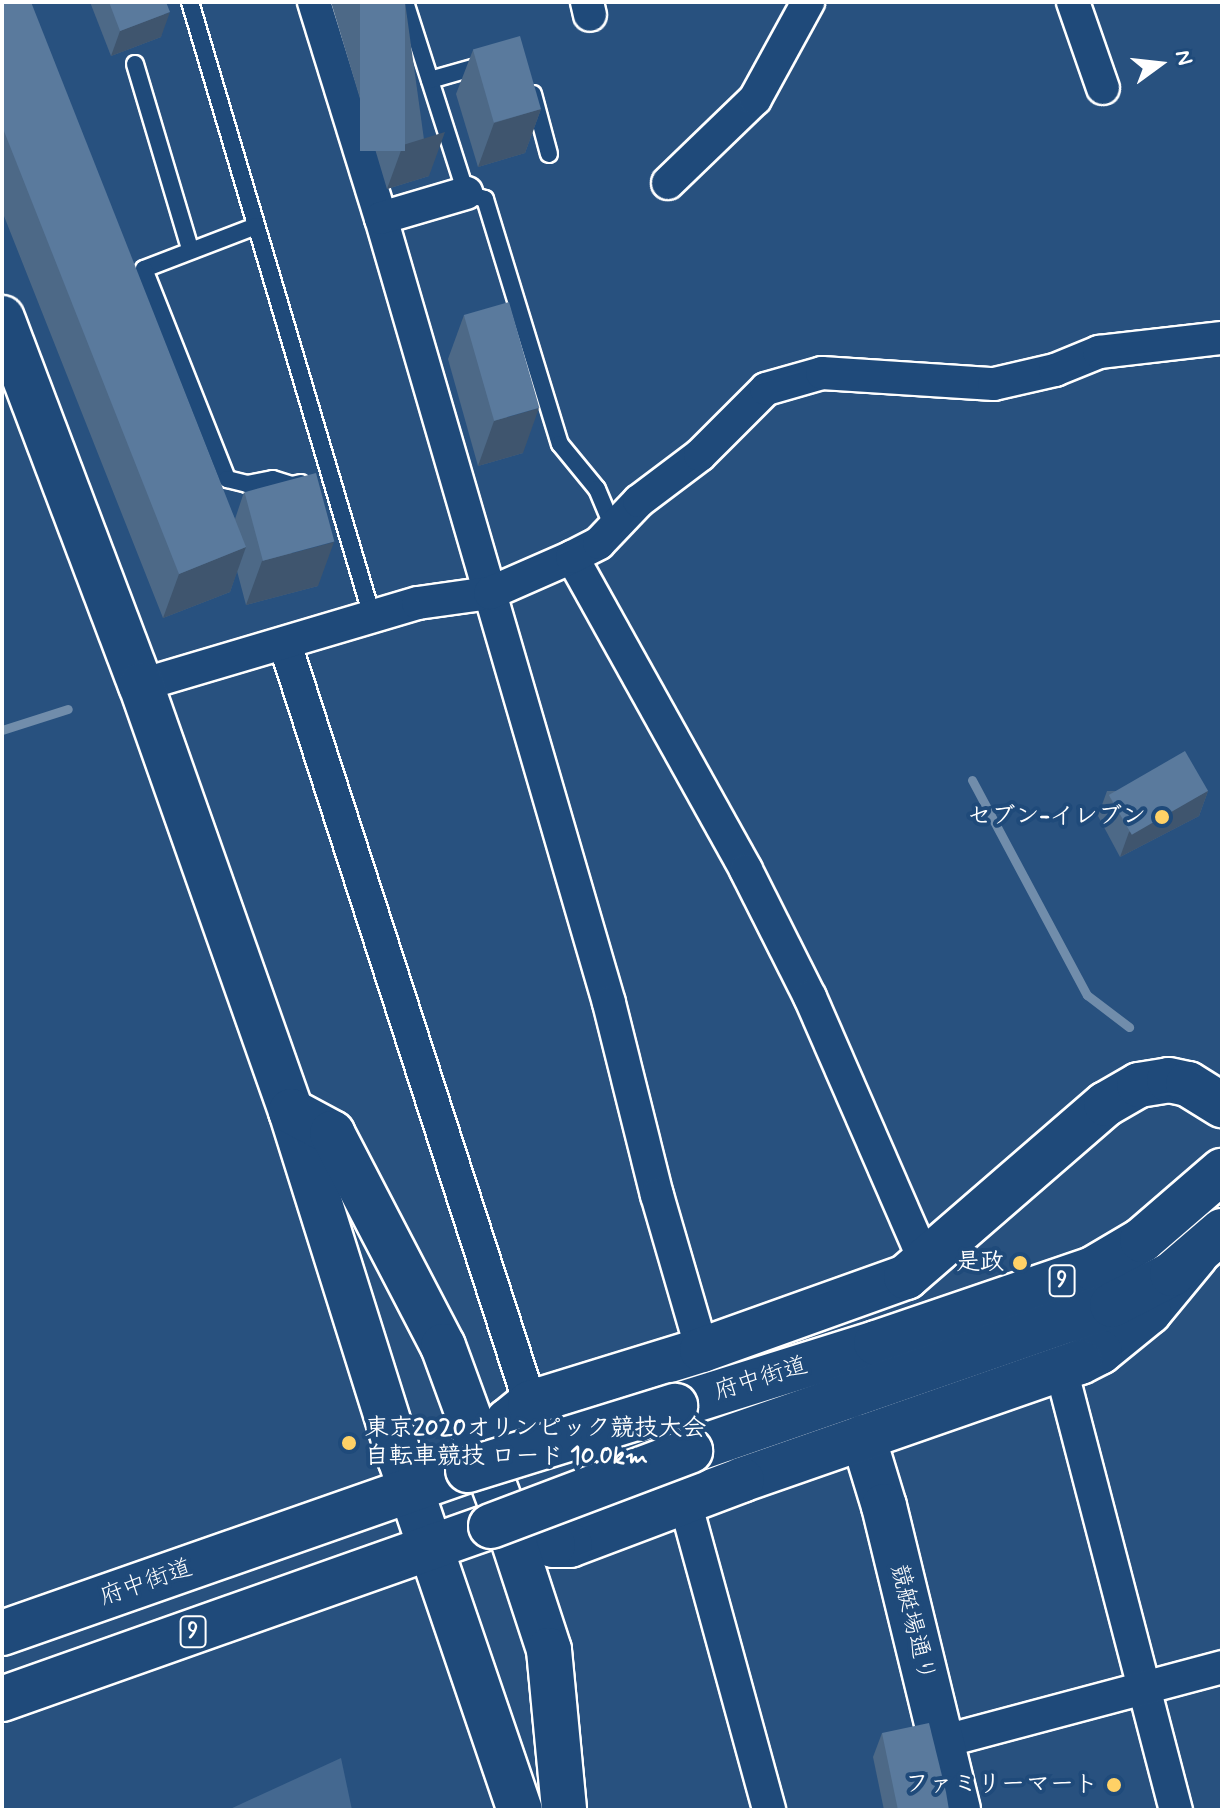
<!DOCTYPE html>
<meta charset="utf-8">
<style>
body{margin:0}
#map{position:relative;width:1224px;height:1812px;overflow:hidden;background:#28517f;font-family:Mynerve,"Klee One",sans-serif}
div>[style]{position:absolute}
.green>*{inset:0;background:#446890}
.stream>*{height:9px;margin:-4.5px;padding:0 4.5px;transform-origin:4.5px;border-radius:4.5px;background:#718dab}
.roads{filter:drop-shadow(2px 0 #fff) drop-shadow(-2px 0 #fff) drop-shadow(0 2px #fff) drop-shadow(0 -2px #fff)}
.lane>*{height:16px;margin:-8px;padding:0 8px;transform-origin:8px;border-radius:8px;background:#1f4a7a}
.street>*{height:32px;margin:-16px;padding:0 16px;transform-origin:16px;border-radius:16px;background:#1f4a7a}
.secondary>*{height:44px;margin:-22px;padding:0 22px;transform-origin:22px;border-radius:22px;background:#1f4a7a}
.primary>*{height:44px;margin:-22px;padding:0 22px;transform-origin:22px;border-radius:22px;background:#1f4a7a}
.bridges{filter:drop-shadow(2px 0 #fff) drop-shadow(-2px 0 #fff) drop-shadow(0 2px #fff) drop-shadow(0 -2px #fff)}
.primary-bridge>*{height:44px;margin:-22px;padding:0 22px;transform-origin:22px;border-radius:22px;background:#1f4a7a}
.wall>*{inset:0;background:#4d6987}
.shaded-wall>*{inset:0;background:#3f556e}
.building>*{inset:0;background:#5a7a9d;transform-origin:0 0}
.dots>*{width:22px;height:22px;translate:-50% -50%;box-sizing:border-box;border:4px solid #1f4a7a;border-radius:50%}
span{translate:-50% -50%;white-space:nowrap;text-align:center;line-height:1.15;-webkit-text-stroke:8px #1f4a7a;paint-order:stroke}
.shield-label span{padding:2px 6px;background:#1f4a7a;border:2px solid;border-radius:6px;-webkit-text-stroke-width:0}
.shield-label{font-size:22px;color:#fff;font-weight:700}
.poi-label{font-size:24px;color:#fff;font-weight:700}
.right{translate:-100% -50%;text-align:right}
.left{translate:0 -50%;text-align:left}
.street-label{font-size:24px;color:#fff}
.frame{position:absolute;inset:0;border:4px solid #fff;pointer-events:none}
.north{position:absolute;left:1120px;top:24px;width:80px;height:80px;-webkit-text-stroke:6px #1f4a7a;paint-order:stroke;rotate:75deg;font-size:22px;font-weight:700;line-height:32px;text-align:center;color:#fff}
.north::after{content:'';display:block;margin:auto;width:28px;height:36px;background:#fff;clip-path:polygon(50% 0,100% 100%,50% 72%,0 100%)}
</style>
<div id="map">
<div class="green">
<i style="clip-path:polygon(341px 1758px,352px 1810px,228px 1810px)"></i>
</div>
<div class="stream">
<i style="left:2px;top:730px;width:69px;rotate:-17.7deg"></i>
<i style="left:972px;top:780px;width:244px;rotate:61.9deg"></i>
<i style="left:1087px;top:995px;width:53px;rotate:37.3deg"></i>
</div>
<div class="roads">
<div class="lane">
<i style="left:190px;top:2px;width:640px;rotate:73.49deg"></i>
<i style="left:405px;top:2px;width:201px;rotate:72.3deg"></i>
<i style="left:466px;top:193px;width:20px;rotate:18deg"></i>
<i style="left:485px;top:199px;width:256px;rotate:73deg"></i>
<i style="left:560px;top:444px;width:58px;rotate:50.6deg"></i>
<i style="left:597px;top:489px;width:41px;rotate:67.2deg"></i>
<i style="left:135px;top:64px;width:193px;rotate:73.4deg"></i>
<i style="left:430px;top:80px;width:58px;rotate:-15.9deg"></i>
<i style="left:533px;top:94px;width:62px;rotate:75.1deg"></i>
<i style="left:256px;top:226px;width:120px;rotate:159deg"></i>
<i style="left:144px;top:269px;width:226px;rotate:68.4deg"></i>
<i style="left:227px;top:479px;width:21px;rotate:14deg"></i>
<i style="left:247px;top:484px;width:26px;rotate:-11deg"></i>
<i style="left:273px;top:479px;width:20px;rotate:18deg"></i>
<i style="left:292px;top:485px;width:9px;rotate:-13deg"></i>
</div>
<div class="street">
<i style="left:314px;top:2px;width:226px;rotate:72.8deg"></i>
<i style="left:381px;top:218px;width:817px;rotate:73.8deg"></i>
<i style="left:609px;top:1003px;width:198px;rotate:76deg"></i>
<i style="left:657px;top:1195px;width:161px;rotate:73.8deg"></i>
<i style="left:587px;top:2px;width:13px;rotate:77deg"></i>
<i style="left:1073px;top:2px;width:91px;rotate:70.8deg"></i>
<i style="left:668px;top:183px;width:121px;rotate:-44deg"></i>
<i style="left:755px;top:99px;width:111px;rotate:-61.3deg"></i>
<i style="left:381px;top:218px;width:89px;rotate:-16.4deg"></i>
<i style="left:572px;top:557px;width:358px;rotate:60.9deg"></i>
<i style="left:746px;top:870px;width:142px;rotate:63.3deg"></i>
<i style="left:810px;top:997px;width:289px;rotate:66.5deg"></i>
<i style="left:285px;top:644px;width:798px;rotate:72.11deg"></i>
<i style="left:141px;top:685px;width:289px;rotate:-16.5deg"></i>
<i style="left:418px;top:603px;width:73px;rotate:-7.9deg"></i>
<i style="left:490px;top:593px;width:90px;rotate:-23.7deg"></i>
<i style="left:572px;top:557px;width:30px;rotate:-27deg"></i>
<i style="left:599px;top:543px;width:58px;rotate:-46.4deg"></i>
<i style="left:639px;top:501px;width:76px;rotate:-37deg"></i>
<i style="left:700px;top:455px;width:93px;rotate:-45deg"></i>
<i style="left:766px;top:389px;width:58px;rotate:-15.9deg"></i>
<i style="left:822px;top:373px;width:172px;rotate:3.7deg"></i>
<i style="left:994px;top:384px;width:63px;rotate:-12.9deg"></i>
<i style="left:1055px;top:370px;width:48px;rotate:-22.2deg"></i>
<i style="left:1099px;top:352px;width:124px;rotate:-6.5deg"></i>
<i style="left:1061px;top:1369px;width:456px;rotate:75.4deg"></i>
<i style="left:685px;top:1502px;width:319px;rotate:74.7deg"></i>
<i style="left:941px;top:1742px;width:291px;rotate:-14.9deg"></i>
</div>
<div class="secondary">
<i style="left:2px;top:318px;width:392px;rotate:69.3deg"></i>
<i style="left:141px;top:685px;width:452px;rotate:70.6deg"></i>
<i style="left:291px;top:1111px;width:364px;rotate:72.6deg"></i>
<i style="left:400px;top:1458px;width:372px;rotate:71.2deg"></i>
<i style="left:863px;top:1437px;width:72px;rotate:73.1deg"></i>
<i style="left:884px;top:1506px;width:313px;rotate:76.3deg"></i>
</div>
<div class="primary">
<i style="left:291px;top:1111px;width:47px;rotate:28.2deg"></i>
<i style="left:332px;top:1133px;width:240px;rotate:62.5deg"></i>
<i style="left:443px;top:1346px;width:131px;rotate:69.9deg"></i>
<i style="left:1196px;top:1255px;width:74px;rotate:129.5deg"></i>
<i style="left:1149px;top:1312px;width:63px;rotate:140.8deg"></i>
<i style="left:1100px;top:1352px;width:22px;rotate:153deg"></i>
<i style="left:1080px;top:1362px;width:358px;rotate:160.8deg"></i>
<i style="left:742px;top:1480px;width:184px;rotate:159.3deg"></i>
<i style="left:570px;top:1545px;width:17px;rotate:180deg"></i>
<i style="left:553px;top:1545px;width:37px;rotate:-156deg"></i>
<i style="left:519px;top:1530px;width:21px;rotate:-133deg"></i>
<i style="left:505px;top:1515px;width:49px;rotate:-110.3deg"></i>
<i style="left:488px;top:1469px;width:26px;rotate:-74deg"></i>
<i style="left:495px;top:1444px;width:26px;rotate:-61deg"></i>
<i style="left:508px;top:1421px;width:28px;rotate:-39deg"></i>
<i style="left:530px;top:1403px;width:180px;rotate:-17.1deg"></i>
<i style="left:702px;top:1350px;width:217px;rotate:-19.7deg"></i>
<i style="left:906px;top:1277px;width:264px;rotate:-40.9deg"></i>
<i style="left:1106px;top:1104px;width:38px;rotate:-30deg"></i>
<i style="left:1139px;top:1085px;width:30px;rotate:-9deg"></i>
<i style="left:1169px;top:1080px;width:19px;rotate:12deg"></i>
<i style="left:1188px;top:1084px;width:40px;rotate:32deg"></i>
<i style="left:675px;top:1406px;width:211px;rotate:-17.4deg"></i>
<i style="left:876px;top:1343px;width:229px;rotate:-18.8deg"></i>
<i style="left:1093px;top:1269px;width:57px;rotate:-30.6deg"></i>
<i style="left:1142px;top:1240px;width:106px;rotate:-40.8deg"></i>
<i style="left:690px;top:1451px;width:447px;rotate:-19.1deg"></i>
<i style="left:1112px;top:1305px;width:68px;rotate:-27.3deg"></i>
<i style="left:1172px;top:1274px;width:66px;rotate:-40.7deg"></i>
<i style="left:505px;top:1515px;width:142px;rotate:71.9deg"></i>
<i style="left:549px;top:1650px;width:161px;rotate:84.6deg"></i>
<i style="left:2px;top:1633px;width:494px;rotate:-19.3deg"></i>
<i style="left:2px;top:1699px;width:519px;rotate:-19.48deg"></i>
</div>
</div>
<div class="bridges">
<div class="primary-bridge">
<i style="left:468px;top:1470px;width:217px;rotate:-17.2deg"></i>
<i style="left:491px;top:1526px;width:213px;rotate:-20.7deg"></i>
</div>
</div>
<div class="wall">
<i style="clip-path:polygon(2px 2px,235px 519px,244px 492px,318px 586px,246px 605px,237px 571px,230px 592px,163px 618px,2px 211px)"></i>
<i style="clip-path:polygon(90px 2px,166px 2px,161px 37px,111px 56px)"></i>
<i style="clip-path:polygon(331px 2px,405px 2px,429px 176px,387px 189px)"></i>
<i style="clip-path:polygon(473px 50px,541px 109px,525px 153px,478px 167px,456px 94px)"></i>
<i style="clip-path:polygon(464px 315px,523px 453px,478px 466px,448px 359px)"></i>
<i style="clip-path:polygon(1107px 791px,1208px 791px,1199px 816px,1120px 857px,1098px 816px)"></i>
<i style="clip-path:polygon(882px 1733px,949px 1810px,884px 1810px,873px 1757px)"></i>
</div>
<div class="shaded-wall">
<i style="clip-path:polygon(170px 12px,161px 37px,111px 56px,120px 31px)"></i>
<i style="clip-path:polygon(541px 109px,525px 153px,478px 167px,494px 123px)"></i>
<i style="clip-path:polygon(445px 132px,429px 176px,387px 189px,403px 145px)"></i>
<i style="clip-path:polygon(539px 408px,523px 453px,478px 466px,494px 421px)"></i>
<i style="clip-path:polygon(334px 542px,318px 586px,246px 605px,262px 561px)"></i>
<i style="clip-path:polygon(246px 547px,230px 592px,163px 618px,179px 574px)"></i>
<i style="clip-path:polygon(1208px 791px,1199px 816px,1120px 857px,1129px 832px)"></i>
</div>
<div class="building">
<i style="clip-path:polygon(2px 2px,31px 2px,246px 547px,179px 574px,2px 126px)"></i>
<i style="clip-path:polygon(109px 2px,166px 2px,170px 12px,120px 31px)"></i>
<i style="left:360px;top:2px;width:45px;height:149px"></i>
<i style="left:520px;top:36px;width:76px;height:49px;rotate:74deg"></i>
<i style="left:509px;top:302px;width:110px;height:47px;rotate:74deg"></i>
<i style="left:316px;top:473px;width:71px;height:74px;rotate:75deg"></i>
<i style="left:1185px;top:751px;width:46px;height:88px;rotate:60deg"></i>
<i style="clip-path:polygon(929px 1723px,946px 1792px,949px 1810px,898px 1810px,882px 1733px)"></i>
</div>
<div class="dots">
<i style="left:1162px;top:817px;background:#ffd166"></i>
<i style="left:1020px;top:1263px;background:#ffd166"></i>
<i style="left:349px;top:1443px;background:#ffd166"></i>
<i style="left:1114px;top:1785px;background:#ffd166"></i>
</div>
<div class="shield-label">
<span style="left:1062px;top:1281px">9</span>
<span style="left:193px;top:1632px">9</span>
</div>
<div class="poi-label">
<span class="right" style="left:1146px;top:817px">セブン-イレブン</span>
<span class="right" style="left:1004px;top:1263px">是政</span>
<span class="left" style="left:365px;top:1443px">東京2020オリンピック競技大会<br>自転車競技 ロード 10.0km</span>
<span class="right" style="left:1098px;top:1785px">ファミリーマート</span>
</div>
<div class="street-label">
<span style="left:761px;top:1379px;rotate:-17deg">府中街道</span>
<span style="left:146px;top:1583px;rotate:-19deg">府中街道</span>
<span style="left:912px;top:1623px;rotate:76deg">競艇場通り</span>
</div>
<div class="frame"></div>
<div class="north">N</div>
</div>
